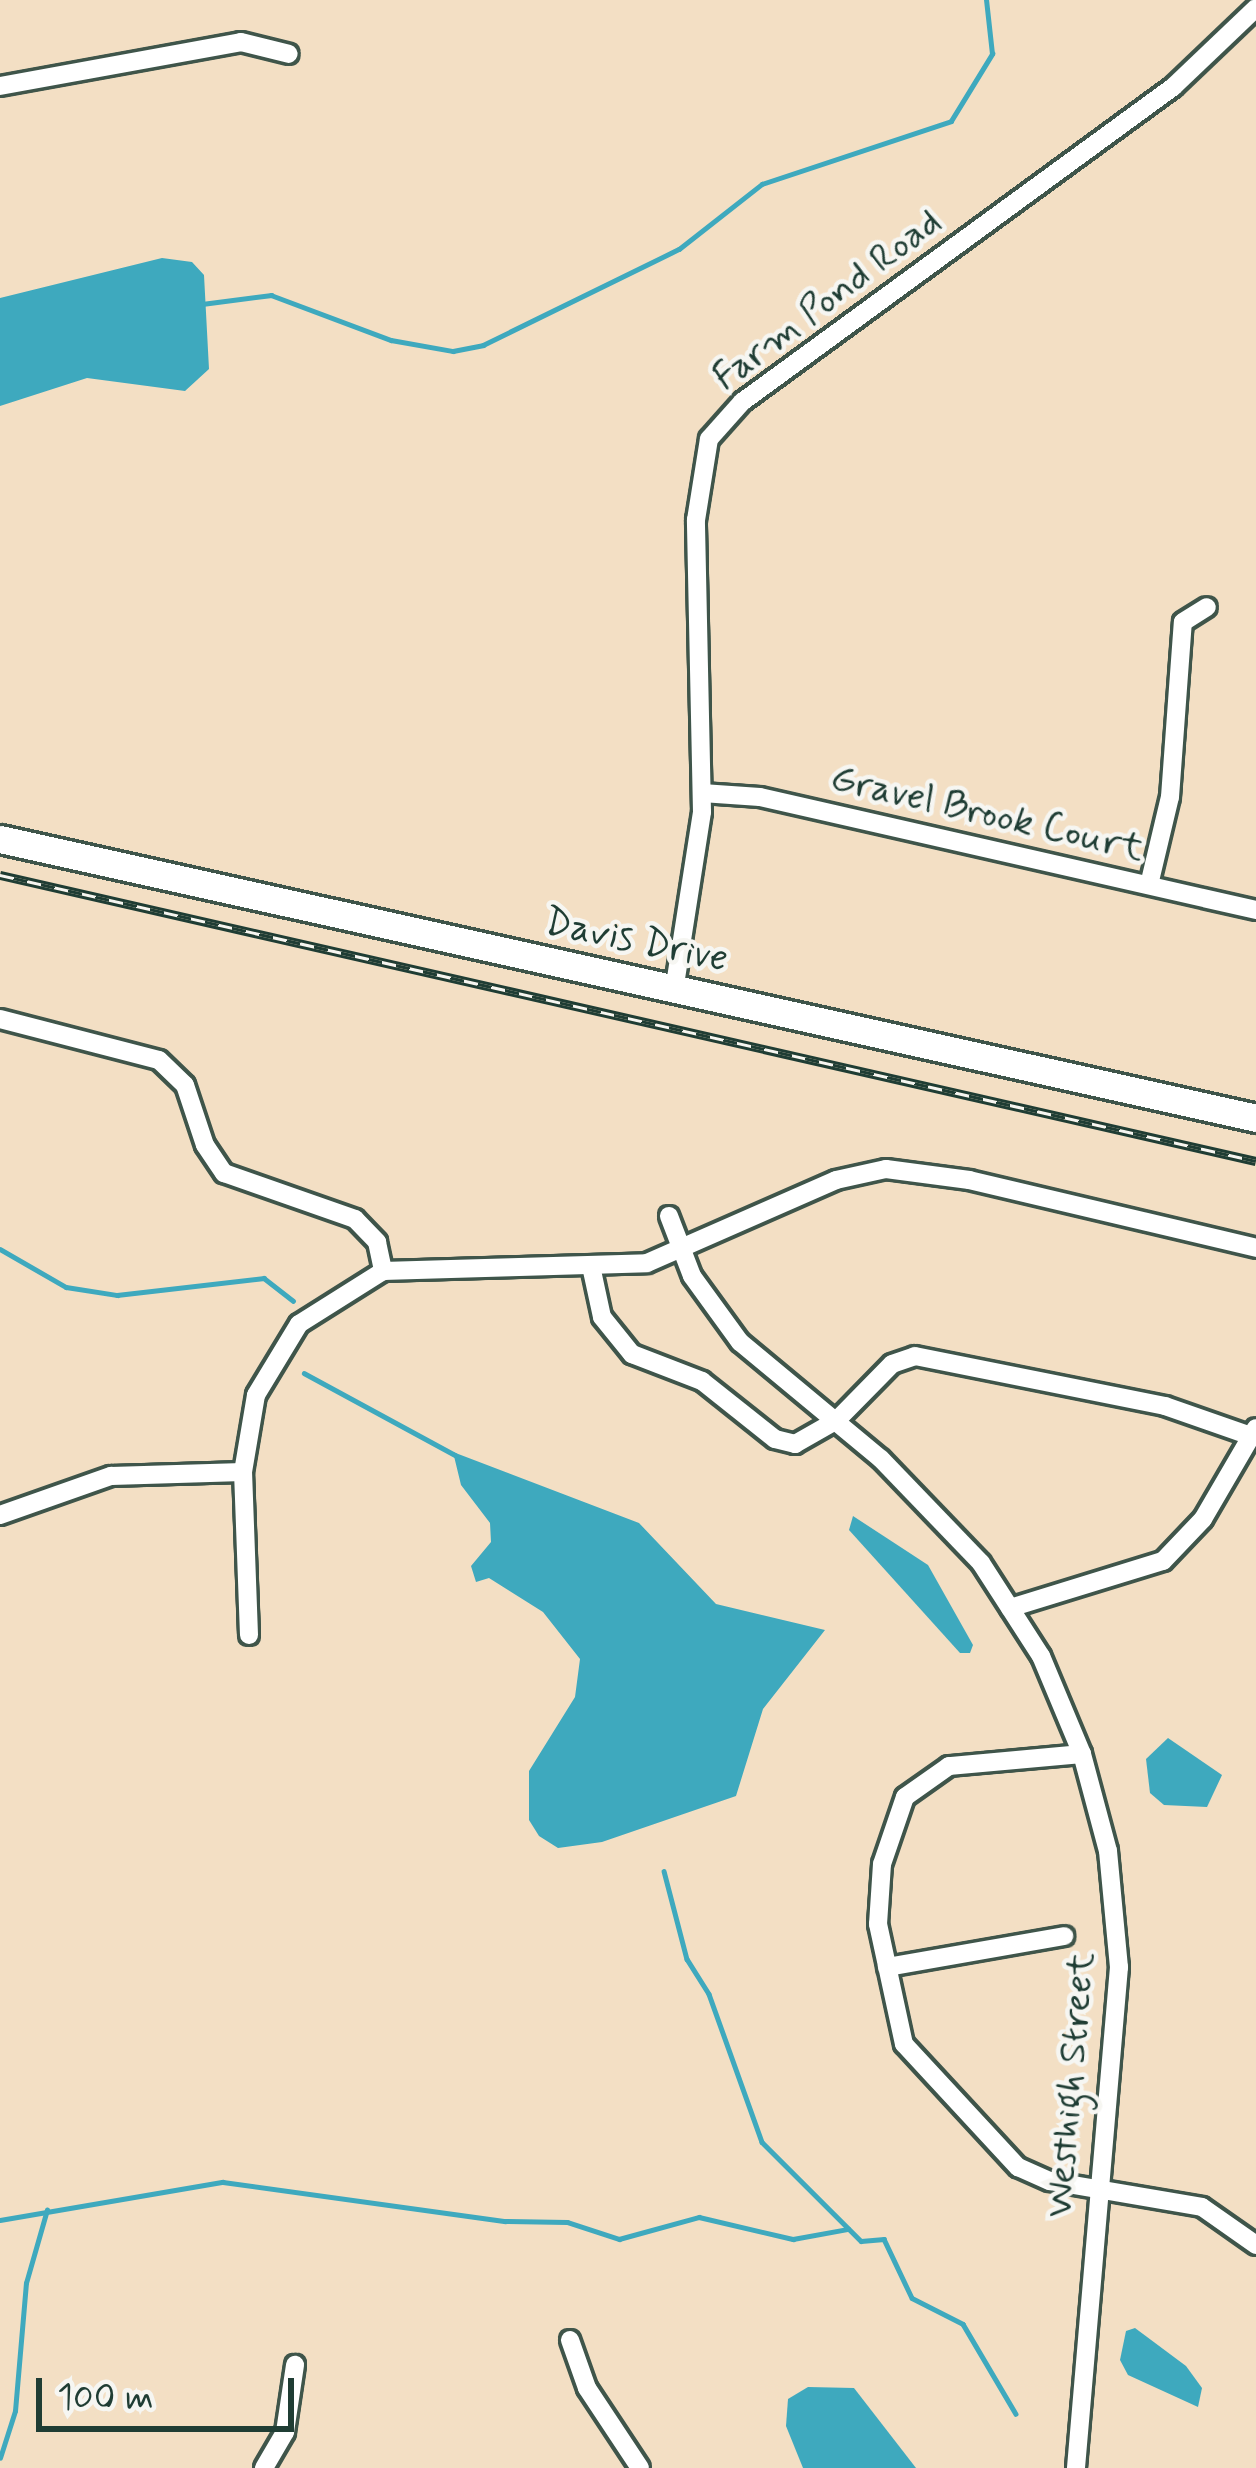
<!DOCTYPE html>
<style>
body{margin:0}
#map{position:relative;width:1256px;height:2468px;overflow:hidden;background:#f3dfc4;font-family:Mynerve,sans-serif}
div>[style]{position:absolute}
.water>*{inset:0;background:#3ea9be}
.stream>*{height:4.5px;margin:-2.25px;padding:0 2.25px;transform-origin:2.25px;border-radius:2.25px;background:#3ea9be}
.roads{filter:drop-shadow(3px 0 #3f554a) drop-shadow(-3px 0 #3f554a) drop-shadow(0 3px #3f554a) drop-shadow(0 -3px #3f554a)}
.minor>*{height:18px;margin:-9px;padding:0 9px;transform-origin:9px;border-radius:9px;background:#fff}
.primary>*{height:27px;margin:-13.5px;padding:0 13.5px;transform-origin:13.5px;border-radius:13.5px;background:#fff}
.rail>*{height:9px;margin-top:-4.5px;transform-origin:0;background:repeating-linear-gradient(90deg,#f6f6f2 0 14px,#1f3d34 0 28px);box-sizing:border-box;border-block:3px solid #1f3d34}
span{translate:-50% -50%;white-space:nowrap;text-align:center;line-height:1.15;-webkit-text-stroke:9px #f6f6f2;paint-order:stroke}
.street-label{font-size:39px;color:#1f3d34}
.scale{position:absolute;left:36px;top:2378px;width:258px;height:54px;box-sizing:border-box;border:6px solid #1f3d34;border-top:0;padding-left:15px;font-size:36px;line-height:42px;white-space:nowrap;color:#1f3d34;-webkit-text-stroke:9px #f6f6f2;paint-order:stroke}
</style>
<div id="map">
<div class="water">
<i style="clip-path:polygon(162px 258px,192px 262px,204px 275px,209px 369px,185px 391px,87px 378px,0 406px,0 298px)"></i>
<i style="clip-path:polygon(453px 1452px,639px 1523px,716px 1604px,825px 1630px,763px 1709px,736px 1796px,602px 1842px,558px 1848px,539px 1836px,529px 1820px,529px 1771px,575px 1697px,580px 1659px,543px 1612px,489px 1578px,476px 1582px,471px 1566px,491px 1542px,490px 1523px,461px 1485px)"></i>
<i style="clip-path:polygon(853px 1516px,928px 1565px,973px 1645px,970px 1653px,960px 1653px,849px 1530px)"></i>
<i style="clip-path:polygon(1168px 1738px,1222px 1775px,1207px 1807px,1164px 1805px,1150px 1793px,1146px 1759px)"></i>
<i style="clip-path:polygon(1135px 2328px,1186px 2366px,1202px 2388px,1198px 2407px,1128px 2375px,1120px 2360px,1126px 2331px)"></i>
<i style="clip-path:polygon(808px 2387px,854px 2388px,916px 2468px,803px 2468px,786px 2426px,788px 2399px)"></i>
</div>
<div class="stream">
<i style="left:202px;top:304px;width:70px;rotate:-7.4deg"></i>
<i style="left:271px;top:295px;width:128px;rotate:20.6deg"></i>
<i style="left:391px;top:340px;width:63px;rotate:10.1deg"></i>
<i style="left:453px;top:351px;width:31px;rotate:-11deg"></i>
<i style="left:483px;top:345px;width:218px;rotate:-26.1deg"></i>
<i style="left:679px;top:249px;width:105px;rotate:-38.1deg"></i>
<i style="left:762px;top:184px;width:199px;rotate:-18.4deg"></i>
<i style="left:951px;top:121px;width:79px;rotate:-58.5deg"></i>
<i style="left:992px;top:54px;width:54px;rotate:-96.3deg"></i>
<i style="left:0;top:1249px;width:76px;rotate:29.9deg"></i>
<i style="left:66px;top:1287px;width:52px;rotate:8.9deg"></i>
<i style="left:117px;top:1295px;width:148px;rotate:-6.6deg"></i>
<i style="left:264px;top:1278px;width:37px;rotate:38deg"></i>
<i style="left:304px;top:1373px;width:172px;rotate:28.5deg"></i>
<i style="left:664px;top:1871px;width:91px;rotate:75.4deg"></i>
<i style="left:687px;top:1959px;width:41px;rotate:57.8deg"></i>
<i style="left:709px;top:1994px;width:157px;rotate:70.3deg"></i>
<i style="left:762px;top:2142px;width:140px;rotate:45deg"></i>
<i style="left:861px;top:2241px;width:23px;rotate:-5deg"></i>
<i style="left:884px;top:2239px;width:65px;rotate:64.6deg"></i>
<i style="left:912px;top:2298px;width:57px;rotate:27deg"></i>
<i style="left:963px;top:2324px;width:104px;rotate:59.5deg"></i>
<i style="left:0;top:2220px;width:226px;rotate:-9.7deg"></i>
<i style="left:223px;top:2182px;width:285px;rotate:7.9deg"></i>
<i style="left:505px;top:2221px;width:62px;rotate:0.9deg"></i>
<i style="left:567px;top:2222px;width:55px;rotate:18.1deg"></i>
<i style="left:619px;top:2239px;width:83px;rotate:-15.4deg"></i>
<i style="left:699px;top:2217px;width:97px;rotate:13.2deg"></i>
<i style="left:793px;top:2239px;width:56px;rotate:-10.3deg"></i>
<i style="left:0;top:2458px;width:49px;rotate:-72.3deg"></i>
<i style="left:15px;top:2411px;width:128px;rotate:-85.1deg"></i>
<i style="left:26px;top:2283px;width:76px;rotate:-74deg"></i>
</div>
<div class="roads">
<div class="minor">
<i style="left:0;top:86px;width:245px;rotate:-10.3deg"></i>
<i style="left:241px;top:42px;width:49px;rotate:14deg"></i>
<i style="left:702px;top:793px;width:58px;rotate:3.9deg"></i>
<i style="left:760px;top:797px;width:509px;rotate:12.83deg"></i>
<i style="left:1149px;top:885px;width:90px;rotate:-76.6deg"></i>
<i style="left:1170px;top:797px;width:175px;rotate:-85.8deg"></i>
<i style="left:1183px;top:622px;width:28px;rotate:-32deg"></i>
<i style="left:674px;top:991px;width:181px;rotate:-81.1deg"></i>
<i style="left:702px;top:812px;width:292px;rotate:-91.2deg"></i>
<i style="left:696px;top:520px;width:82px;rotate:-80.9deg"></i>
<i style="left:709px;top:439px;width:50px;rotate:-48.3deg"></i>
<i style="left:742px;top:402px;width:534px;rotate:-36.16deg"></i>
<i style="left:1173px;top:87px;width:115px;rotate:-43.6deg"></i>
<i style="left:0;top:1019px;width:164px;rotate:14.5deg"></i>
<i style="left:159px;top:1060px;width:36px;rotate:44deg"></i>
<i style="left:185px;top:1085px;width:63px;rotate:71.6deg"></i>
<i style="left:205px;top:1145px;width:34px;rotate:56deg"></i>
<i style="left:224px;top:1173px;width:139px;rotate:19.3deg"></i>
<i style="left:355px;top:1219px;width:32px;rotate:46deg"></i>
<i style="left:377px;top:1242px;width:30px;rotate:78deg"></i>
<i style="left:669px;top:1216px;width:64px;rotate:69deg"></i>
<i style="left:692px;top:1276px;width:82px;rotate:54deg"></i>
<i style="left:740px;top:1342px;width:183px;rotate:39.7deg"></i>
<i style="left:881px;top:1459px;width:144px;rotate:46.1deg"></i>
<i style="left:981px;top:1563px;width:111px;rotate:57.2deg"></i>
<i style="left:1041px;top:1656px;width:106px;rotate:67.3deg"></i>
<i style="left:1082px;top:1754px;width:100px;rotate:75deg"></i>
<i style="left:1108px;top:1851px;width:117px;rotate:84.6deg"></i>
<i style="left:1119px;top:1967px;width:503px;rotate:94.91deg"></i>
<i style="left:591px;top:1266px;width:52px;rotate:77.8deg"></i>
<i style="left:602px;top:1317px;width:48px;rotate:51deg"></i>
<i style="left:632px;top:1354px;width:75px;rotate:21.1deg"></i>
<i style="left:702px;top:1381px;width:93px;rotate:38.5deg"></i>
<i style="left:775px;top:1439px;width:21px;rotate:14deg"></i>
<i style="left:795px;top:1444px;width:48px;rotate:-29.7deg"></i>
<i style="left:837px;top:1420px;width:78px;rotate:-45.5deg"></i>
<i style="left:892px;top:1364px;width:24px;rotate:-19deg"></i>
<i style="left:915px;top:1356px;width:255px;rotate:11.3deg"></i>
<i style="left:1165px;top:1406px;width:91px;rotate:19.2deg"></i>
<i style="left:0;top:1515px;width:118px;rotate:-19.4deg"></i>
<i style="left:111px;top:1476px;width:132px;rotate:-1.7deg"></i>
<i style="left:1010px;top:1608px;width:160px;rotate:-17.1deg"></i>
<i style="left:1163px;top:1561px;width:58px;rotate:-46.4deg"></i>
<i style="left:1203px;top:1519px;width:105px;rotate:-59.8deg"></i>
<i style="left:249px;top:1635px;width:163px;rotate:-92.1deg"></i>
<i style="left:243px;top:1472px;width:78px;rotate:-80.4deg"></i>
<i style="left:256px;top:1395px;width:83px;rotate:-58.8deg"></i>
<i style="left:299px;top:1324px;width:99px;rotate:-32.2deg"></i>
<i style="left:383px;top:1271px;width:264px;rotate:-1.7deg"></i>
<i style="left:647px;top:1263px;width:206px;rotate:-23.7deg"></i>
<i style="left:836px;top:1180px;width:51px;rotate:-12.4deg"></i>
<i style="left:886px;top:1169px;width:84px;rotate:7.5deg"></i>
<i style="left:969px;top:1180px;width:295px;rotate:13.3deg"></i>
<i style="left:1082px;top:1754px;width:134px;rotate:174.8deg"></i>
<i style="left:949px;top:1766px;width:54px;rotate:144.8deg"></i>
<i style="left:905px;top:1797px;width:71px;rotate:108.9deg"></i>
<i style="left:882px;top:1864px;width:60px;rotate:93.8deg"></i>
<i style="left:878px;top:1924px;width:123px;rotate:77.8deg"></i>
<i style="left:904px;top:2044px;width:168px;rotate:47.2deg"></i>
<i style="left:1018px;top:2167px;width:35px;rotate:24deg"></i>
<i style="left:1050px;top:2181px;width:154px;rotate:9.7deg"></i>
<i style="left:1202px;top:2207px;width:66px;rotate:35.1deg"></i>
<i style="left:887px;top:1967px;width:180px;rotate:-9.9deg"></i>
<i style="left:570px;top:2340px;width:51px;rotate:70.5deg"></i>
<i style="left:587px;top:2388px;width:96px;rotate:56.5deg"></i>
<i style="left:264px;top:2468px;width:42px;rotate:-59.7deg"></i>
<i style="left:285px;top:2432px;width:68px;rotate:-81.5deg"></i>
</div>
<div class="primary">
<i style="left:0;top:839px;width:1287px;rotate:12.52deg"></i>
</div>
</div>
<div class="rail">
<i style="left:0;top:875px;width:1288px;rotate:12.83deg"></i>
</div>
<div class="street-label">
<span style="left:828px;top:301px;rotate:-37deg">Farm Pond Road</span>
<span style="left:987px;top:815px;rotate:13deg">Gravel Brook Court</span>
<span style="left:636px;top:942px;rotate:12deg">Davis Drive</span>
<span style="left:1072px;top:2085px;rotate:-85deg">Westhigh Street</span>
</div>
<div class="scale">100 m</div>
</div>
